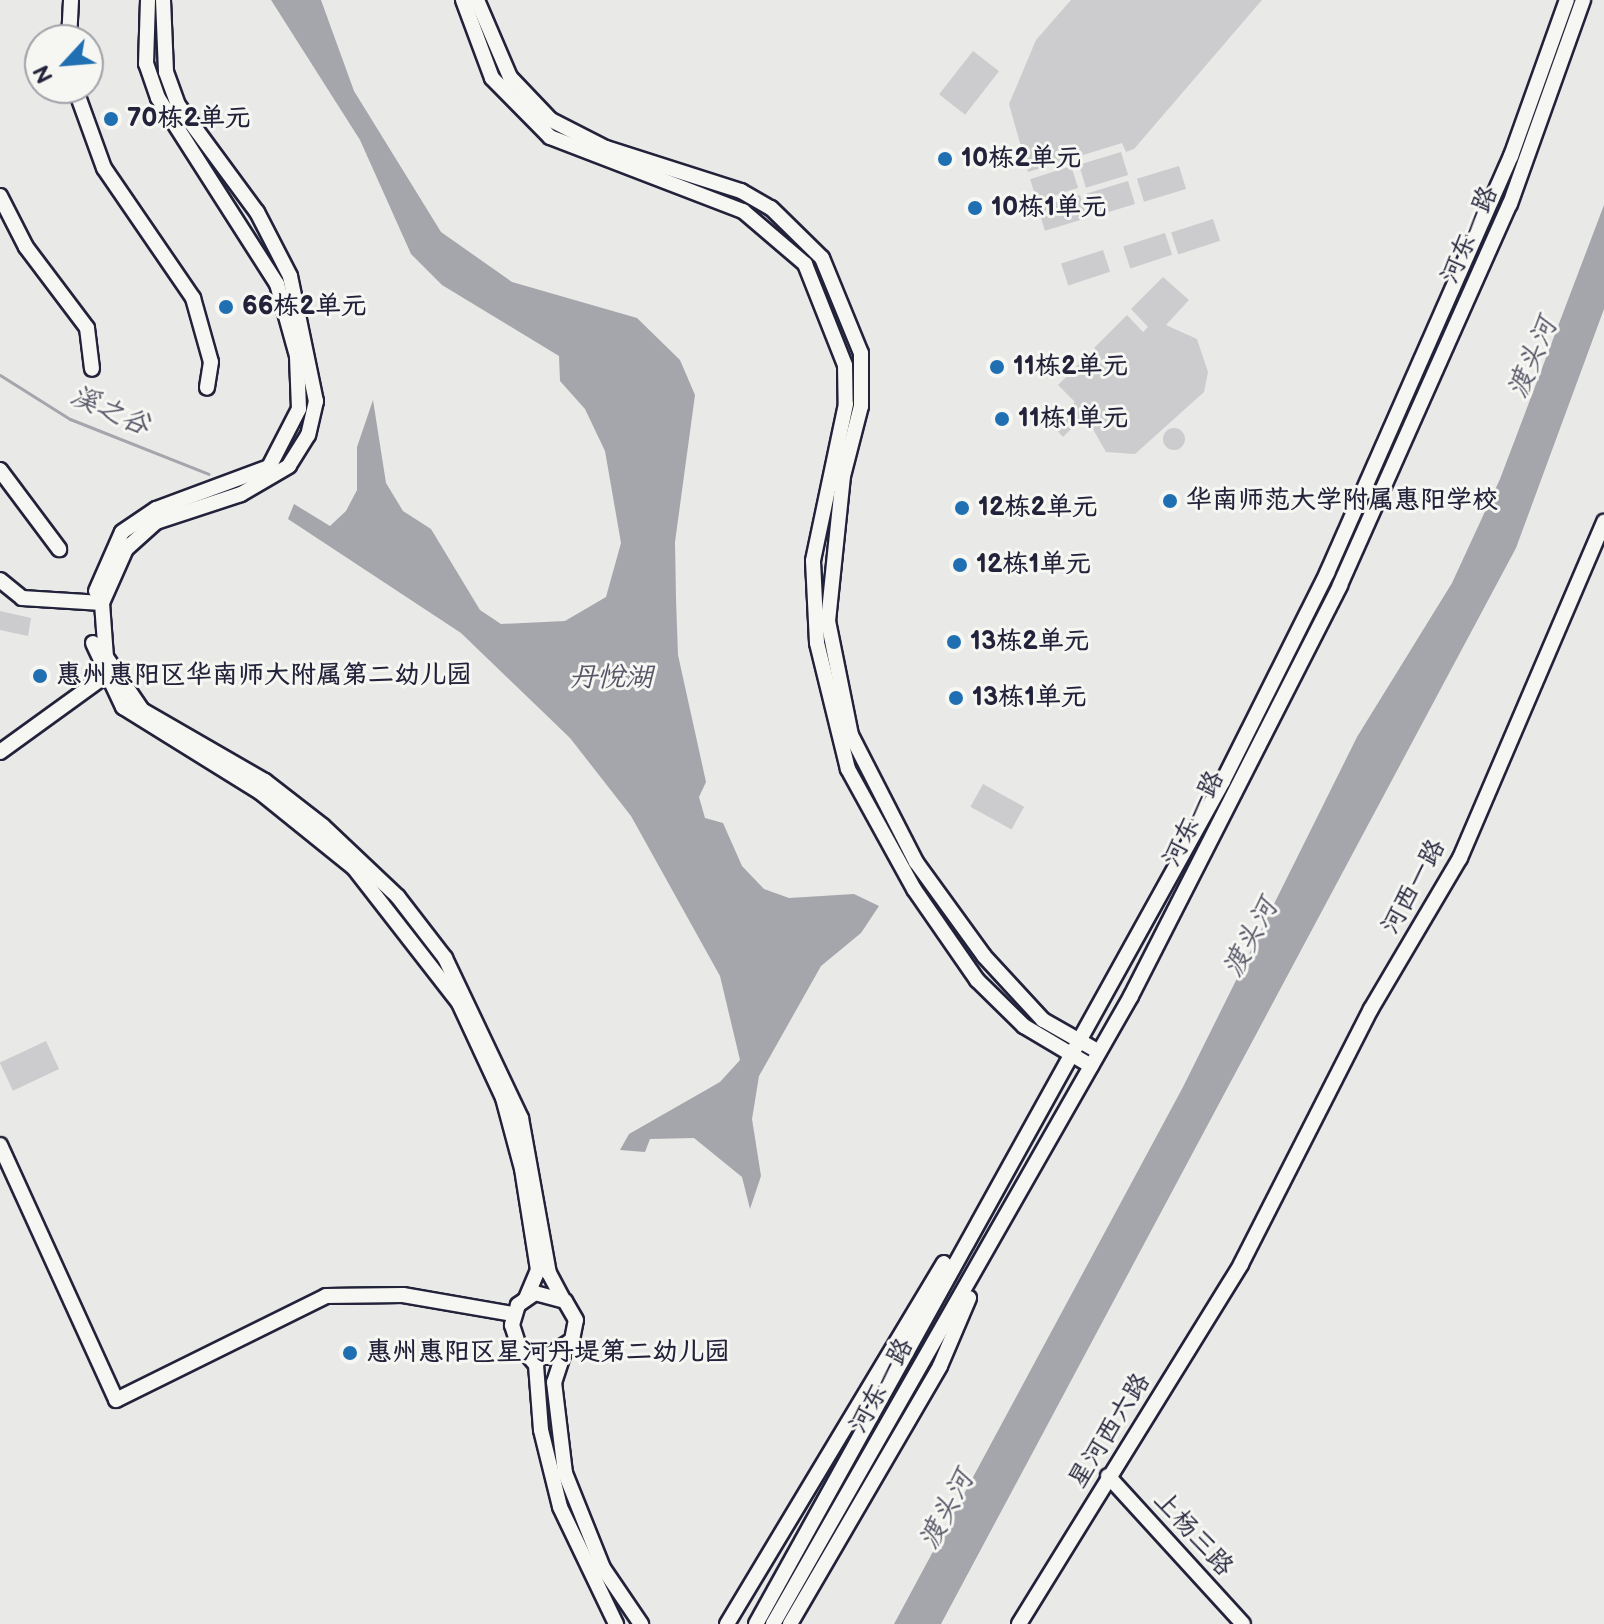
<!DOCTYPE html>
<meta charset="utf-8">
<style>
body{margin:0}
#map{position:relative;width:1604px;height:1624px;overflow:hidden;background:#e9e9e7;font-family:"Balsamiq Sans","LXGW WenKai TC",sans-serif}
div>[style]{position:absolute}
.green>*{inset:0;background:#ccccce;transform-origin:0 0}
.round{border-radius:50%}
.water>*{inset:0;background:#a5a5ac}
.stream>*{height:3px;margin:-1.5px;padding:0 1.5px;transform-origin:1.5px;border-radius:1.5px;background:#a5a5ac}
.roads{filter:drop-shadow(2px 0 #22223b) drop-shadow(-2px 0 #22223b) drop-shadow(0 2px #22223b) drop-shadow(0 -2px #22223b)}
.minor>*{height:14px;margin:-7px;padding:0 7px;transform-origin:7px;border-radius:7px;background:#f6f6f2}
.dots>*{width:22px;height:22px;translate:-50% -50%;box-sizing:border-box;border:4px solid #f6f6f2;border-radius:50%}
span{translate:-50% -50%;white-space:nowrap;text-align:center;line-height:1.15;-webkit-text-stroke:6px #f6f6f2;paint-order:stroke}
.poi-label{font-size:26px;color:#22223b;font-weight:700}
.left{translate:0 -50%;text-align:left}
.street-label{font-size:26px;color:#22223b}
.water-label{font-size:28px;color:#565668;font-style:italic}
.north{position:absolute;left:24px;top:24px;width:80px;height:80px;box-sizing:border-box;background:#f6f6f2;border:2px solid #a1a1a9;border-radius:50%;rotate:244deg;font-size:22px;font-weight:700;line-height:32px;text-align:center;color:#22223b}
.north::after{content:'';display:block;margin:auto;width:28px;height:36px;background:#1f6fb2;clip-path:polygon(50% 0,100% 100%,50% 72%,0 100%)}
</style>
<div id="map">
<div class="green">
<i style="clip-path:polygon(1071px 0,1262px 0,1134px 149px,1126px 152px,1122px 143px,1028px 172px,1009px 104px,1036px 40px)"></i>
<i style="left:973px;top:51px;width:33px;height:55px;rotate:38deg"></i>
<i style="left:1121px;top:152px;width:24px;height:44px;rotate:73deg"></i>
<i style="left:1071px;top:166px;width:23px;height:43px;rotate:72deg"></i>
<i style="left:1179px;top:166px;width:24px;height:44px;rotate:73deg"></i>
<i style="left:1128px;top:181px;width:24px;height:44px;rotate:73deg"></i>
<i style="left:1080px;top:195px;width:24px;height:44px;rotate:73deg"></i>
<i style="left:1213px;top:219px;width:23px;height:44px;rotate:72deg"></i>
<i style="left:1165px;top:233px;width:23px;height:44px;rotate:72deg"></i>
<i style="left:1103px;top:250px;width:23px;height:44px;rotate:72deg"></i>
<i style="clip-path:polygon(1163px 277px,1189px 300px,1166px 325px,1197px 339px,1208px 372px,1204px 392px,1135px 454px,1106px 452px,1085px 415px,1063px 437px,1052px 425px,1075px 402px,1058px 385px,1090px 353px,1107px 369px,1094px 348px,1127px 315px,1143px 332px,1148px 327px,1131px 309px)"></i>
<i class="round" style="left:1163px;top:428px;width:22px;height:22px"></i>
<i style="clip-path:polygon(0 611px,31px 618px,28px 636px,0 630px)"></i>
<i style="left:983px;top:784px;width:47px;height:26px;rotate:29deg"></i>
<i style="left:46px;top:1041px;width:31px;height:51px;rotate:65deg"></i>
</div>
<div class="water">
<i style="clip-path:polygon(271px 0,321px 0,354px 91px,441px 232px,512px 282px,637px 318px,680px 360px,695px 395px,675px 542px,676px 599px,678px 655px,706px 782px,699px 797px,705px 818px,723px 823px,742px 866px,764px 889px,789px 898px,854px 894px,879px 906px,861px 933px,821px 966px,759px 1076px,752px 1119px,761px 1176px,750px 1209px,742px 1177px,694px 1138px,650px 1139px,645px 1152px,620px 1150px,629px 1134px,720px 1082px,740px 1060px,720px 976px,631px 816px,570px 738px,461px 633px,288px 519px,294px 504px,330px 526px,346px 511px,357px 490px,357px 447px,373px 400px,386px 483px,403px 511px,431px 529px,480px 610px,501px 624px,565px 621px,606px 597px,621px 543px,605px 451px,585px 409px,560px 381px,559px 356px,442px 285px,411px 254px,360px 140px)"></i>
<i style="clip-path:polygon(1604px 205px,1604px 309px,1516px 548px,941px 1624px,894px 1624px,1183px 1087px,1357px 737px,1452px 583px,1500px 479px)"></i>
</div>
<div class="stream">
<i style="left:0;top:375px;width:83px;rotate:32.2deg"></i>
<i style="left:70px;top:419px;width:149px;rotate:21.6deg"></i>
</div>
<div class="roads">
<div class="minor">
<i style="left:163px;top:0;width:72px;rotate:87.6deg"></i>
<i style="left:166px;top:72px;width:35px;rotate:70deg"></i>
<i style="left:178px;top:105px;width:133px;rotate:53.6deg"></i>
<i style="left:257px;top:212px;width:72px;rotate:62.7deg"></i>
<i style="left:290px;top:276px;width:128px;rotate:78.3deg"></i>
<i style="left:316px;top:401px;width:35px;rotate:103deg"></i>
<i style="left:308px;top:435px;width:36px;rotate:122deg"></i>
<i style="left:289px;top:466px;width:56px;rotate:149.7deg"></i>
<i style="left:241px;top:494px;width:89px;rotate:161.8deg"></i>
<i style="left:156px;top:522px;width:40px;rotate:138deg"></i>
<i style="left:126px;top:549px;width:59px;rotate:114deg"></i>
<i style="left:102px;top:603px;width:54px;rotate:85.8deg"></i>
<i style="left:106px;top:657px;width:64px;rotate:55.8deg"></i>
<i style="left:142px;top:710px;width:142px;rotate:30deg"></i>
<i style="left:265px;top:781px;width:73px;rotate:37.8deg"></i>
<i style="left:323px;top:826px;width:103px;rotate:43.4deg"></i>
<i style="left:398px;top:897px;width:77px;rotate:52.4deg"></i>
<i style="left:445px;top:958px;width:177px;rotate:64.6deg"></i>
<i style="left:521px;top:1118px;width:158px;rotate:79.8deg"></i>
<i style="left:549px;top:1273px;width:30px;rotate:62deg"></i>
<i style="left:463px;top:0;width:83px;rotate:69.6deg"></i>
<i style="left:492px;top:78px;width:83px;rotate:45.5deg"></i>
<i style="left:550px;top:137px;width:207px;rotate:21deg"></i>
<i style="left:743px;top:211px;width:82px;rotate:40.5deg"></i>
<i style="left:805px;top:264px;width:109px;rotate:68.4deg"></i>
<i style="left:845px;top:365px;width:39px;rotate:89deg"></i>
<i style="left:846px;top:404px;width:160px;rotate:101.9deg"></i>
<i style="left:813px;top:561px;width:82px;rotate:87.2deg"></i>
<i style="left:817px;top:643px;width:130px;rotate:76.2deg"></i>
<i style="left:848px;top:769px;width:137px;rotate:61.2deg"></i>
<i style="left:914px;top:889px;width:111px;rotate:55.3deg"></i>
<i style="left:977px;top:980px;width:66px;rotate:44.4deg"></i>
<i style="left:1024px;top:1026px;width:78px;rotate:30.8deg"></i>
<i style="left:477px;top:0;width:84px;rotate:66.8deg"></i>
<i style="left:510px;top:77px;width:59px;rotate:46.4deg"></i>
<i style="left:551px;top:120px;width:62px;rotate:27deg"></i>
<i style="left:606px;top:148px;width:142px;rotate:17.7deg"></i>
<i style="left:741px;top:191px;width:34px;rotate:30deg"></i>
<i style="left:771px;top:208px;width:71px;rotate:44.4deg"></i>
<i style="left:822px;top:258px;width:103px;rotate:67.7deg"></i>
<i style="left:861px;top:353px;width:53px;rotate:90deg"></i>
<i style="left:861px;top:406px;width:72px;rotate:104.4deg"></i>
<i style="left:843px;top:476px;width:146px;rotate:95.9deg"></i>
<i style="left:828px;top:621px;width:116px;rotate:78.6deg"></i>
<i style="left:851px;top:735px;width:143px;rotate:62.9deg"></i>
<i style="left:916px;top:862px;width:116px;rotate:54.1deg"></i>
<i style="left:984px;top:956px;width:87px;rotate:47.3deg"></i>
<i style="left:1043px;top:1020px;width:64px;rotate:29.7deg"></i>
<i style="left:69px;top:40px;width:40px;rotate:-87.1deg"></i>
<i style="left:75px;top:88px;width:85px;rotate:70.1deg"></i>
<i style="left:104px;top:168px;width:158px;rotate:55.6deg"></i>
<i style="left:193px;top:298px;width:66px;rotate:74.3deg"></i>
<i style="left:211px;top:362px;width:26px;rotate:99deg"></i>
<i style="left:0;top:196px;width:57px;rotate:63deg"></i>
<i style="left:26px;top:247px;width:101px;rotate:53deg"></i>
<i style="left:87px;top:328px;width:41px;rotate:83deg"></i>
<i style="left:0;top:470px;width:99px;rotate:53.2deg"></i>
<i style="left:0;top:580px;width:28px;rotate:39deg"></i>
<i style="left:22px;top:598px;width:80px;rotate:3.6deg"></i>
<i style="left:96px;top:591px;width:64px;rotate:-66.2deg"></i>
<i style="left:122px;top:532px;width:41px;rotate:-34.1deg"></i>
<i style="left:156px;top:509px;width:121px;rotate:-20.4deg"></i>
<i style="left:269px;top:467px;width:65px;rotate:-62.7deg"></i>
<i style="left:299px;top:409px;width:53px;rotate:-92.2deg"></i>
<i style="left:297px;top:356px;width:75px;rotate:-105.5deg"></i>
<i style="left:277px;top:284px;width:221px;rotate:-122.6deg"></i>
<i style="left:158px;top:98px;width:36px;rotate:-109deg"></i>
<i style="left:146px;top:64px;width:64px;rotate:-88.2deg"></i>
<i style="left:93px;top:643px;width:71px;rotate:64.9deg"></i>
<i style="left:123px;top:707px;width:163px;rotate:31.9deg"></i>
<i style="left:261px;top:793px;width:119px;rotate:38.9deg"></i>
<i style="left:354px;top:868px;width:171px;rotate:52.1deg"></i>
<i style="left:459px;top:1003px;width:105px;rotate:65.1deg"></i>
<i style="left:503px;top:1098px;width:73px;rotate:75deg"></i>
<i style="left:522px;top:1169px;width:102px;rotate:81deg"></i>
<i style="left:538px;top:1270px;width:30px;rotate:113deg"></i>
<i style="left:0;top:752px;width:135px;rotate:-35.9deg"></i>
<i style="left:0;top:1145px;width:280px;rotate:65.5deg"></i>
<i style="left:116px;top:1400px;width:234px;rotate:-26.3deg"></i>
<i style="left:326px;top:1296px;width:77px;rotate:-0.7deg"></i>
<i style="left:403px;top:1295px;width:112px;rotate:9.8deg"></i>
<i style="left:565px;top:1349px;width:35px;rotate:108deg"></i>
<i style="left:554px;top:1382px;width:92px;rotate:83.1deg"></i>
<i style="left:565px;top:1473px;width:102px;rotate:68.2deg"></i>
<i style="left:603px;top:1568px;width:68px;rotate:55.8deg"></i>
<i style="left:526px;top:1352px;width:21px;rotate:14deg"></i>
<i style="left:546px;top:1357px;width:31px;rotate:-33deg"></i>
<i style="left:572px;top:1340px;width:20px;rotate:-79deg"></i>
<i style="left:576px;top:1320px;width:22px;rotate:-120deg"></i>
<i style="left:565px;top:1301px;width:31px;rotate:-165deg"></i>
<i style="left:535px;top:1293px;width:21px;rotate:145deg"></i>
<i style="left:518px;top:1305px;width:21px;rotate:107deg"></i>
<i style="left:512px;top:1325px;width:20px;rotate:72deg"></i>
<i style="left:518px;top:1344px;width:28px;rotate:49deg"></i>
<i style="left:536px;top:1365px;width:65px;rotate:85.6deg"></i>
<i style="left:541px;top:1430px;width:79px;rotate:76.1deg"></i>
<i style="left:560px;top:1507px;width:130px;rotate:64.4deg"></i>
<i style="left:1108px;top:1476px;width:200px;rotate:47.6deg"></i>
<i style="left:727px;top:1624px;width:421px;rotate:-59deg"></i>
<i style="left:756px;top:1624px;width:964px;rotate:-61.01deg"></i>
<i style="left:1223px;top:781px;width:233px;rotate:-63.4deg"></i>
<i style="left:1327px;top:573px;width:456px;rotate:-66.2deg"></i>
<i style="left:1511px;top:156px;width:166px;rotate:-70.3deg"></i>
<i style="left:773px;top:1624px;width:723px;rotate:-60.31deg"></i>
<i style="left:1131px;top:996px;width:461px;rotate:-63deg"></i>
<i style="left:1340px;top:585px;width:417px;rotate:-66deg"></i>
<i style="left:1510px;top:204px;width:217px;rotate:-70.3deg"></i>
<i style="left:790px;top:1624px;width:298px;rotate:-59.8deg"></i>
<i style="left:940px;top:1366px;width:74px;rotate:-66.9deg"></i>
<i style="left:1019px;top:1624px;width:423px;rotate:-58.3deg"></i>
<i style="left:1241px;top:1264px;width:286px;rotate:-63deg"></i>
<i style="left:1371px;top:1009px;width:175px;rotate:-59.5deg"></i>
<i style="left:1460px;top:858px;width:366px;rotate:-66.8deg"></i>
</div>
</div>
<div class="dots">
<i style="left:111px;top:119px;background:#1f6fb2"></i>
<i style="left:945px;top:159px;background:#1f6fb2"></i>
<i style="left:975px;top:208px;background:#1f6fb2"></i>
<i style="left:226px;top:307px;background:#1f6fb2"></i>
<i style="left:997px;top:367px;background:#1f6fb2"></i>
<i style="left:1002px;top:419px;background:#1f6fb2"></i>
<i style="left:1170px;top:501px;background:#1f6fb2"></i>
<i style="left:962px;top:508px;background:#1f6fb2"></i>
<i style="left:960px;top:565px;background:#1f6fb2"></i>
<i style="left:954px;top:642px;background:#1f6fb2"></i>
<i style="left:40px;top:676px;background:#1f6fb2"></i>
<i style="left:956px;top:698px;background:#1f6fb2"></i>
<i style="left:350px;top:1353px;background:#1f6fb2"></i>
</div>
<div class="poi-label">
<span class="left" style="left:127px;top:119px">70栋2单元</span>
<span class="left" style="left:961px;top:159px">10栋2单元</span>
<span class="left" style="left:991px;top:208px">10栋1单元</span>
<span class="left" style="left:242px;top:307px">66栋2单元</span>
<span class="left" style="left:1013px;top:367px">11栋2单元</span>
<span class="left" style="left:1018px;top:419px">11栋1单元</span>
<span class="left" style="left:1186px;top:501px">华南师范大学附属惠阳学校</span>
<span class="left" style="left:978px;top:508px">12栋2单元</span>
<span class="left" style="left:976px;top:565px">12栋1单元</span>
<span class="left" style="left:970px;top:642px">13栋2单元</span>
<span class="left" style="left:56px;top:676px">惠州惠阳区华南师大附属第二幼儿园</span>
<span class="left" style="left:972px;top:698px">13栋1单元</span>
<span class="left" style="left:366px;top:1353px">惠州惠阳区星河丹堤第二幼儿园</span>
</div>
<div class="street-label">
<span style="left:1470px;top:235px;rotate:-66deg">河东一路</span>
<span style="left:1194px;top:819px;rotate:-63deg">河东一路</span>
<span style="left:1414px;top:887px;rotate:-61deg">河西一路</span>
<span style="left:882px;top:1386px;rotate:-61deg">河东一路</span>
<span style="left:1110px;top:1431px;rotate:-58deg">星河西六路</span>
<span style="left:1193px;top:1534px;rotate:48deg">上杨三路</span>
</div>
<div class="water-label">
<span style="left:1533px;top:358px;rotate:-67deg">渡头河</span>
<span style="left:110px;top:411px;rotate:24deg">溪之谷</span>
<span style="left:611px;top:678px">丹悦湖</span>
<span style="left:1251px;top:938px;rotate:-62deg">渡头河</span>
<span style="left:947px;top:1510px;rotate:-62deg">渡头河</span>
</div>
<div class="north">N</div>
</div>
